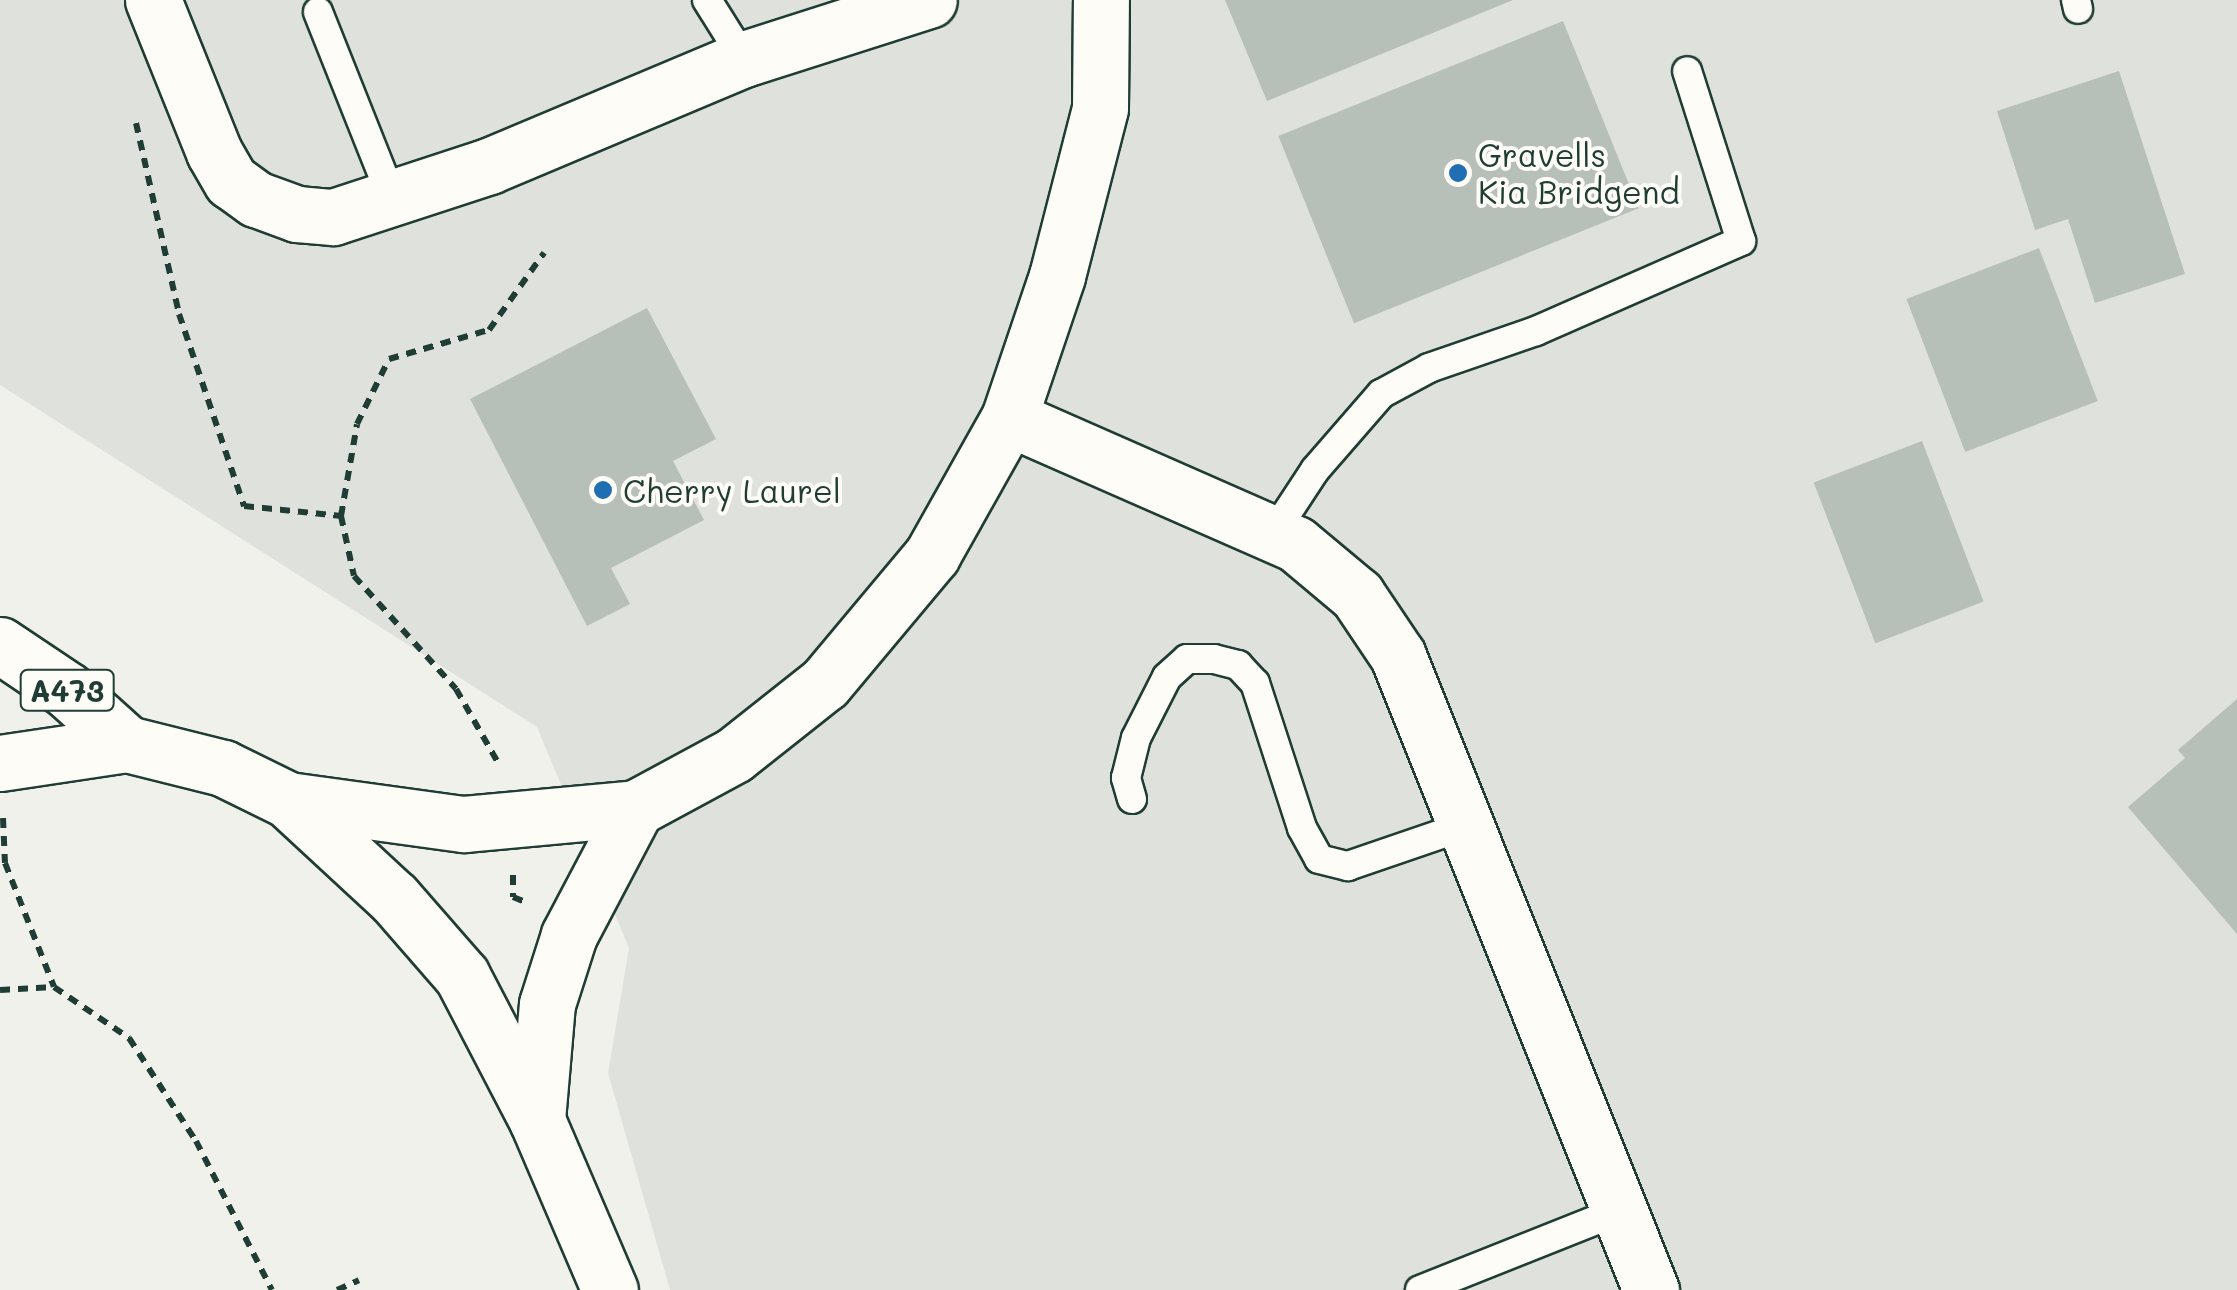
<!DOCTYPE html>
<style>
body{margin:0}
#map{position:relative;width:2237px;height:1290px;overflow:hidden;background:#f0f1eb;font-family:Mali,sans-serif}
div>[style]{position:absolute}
.built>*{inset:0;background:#dfe2dc}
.building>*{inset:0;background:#b6bfb8;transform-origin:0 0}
.path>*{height:6px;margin-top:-3px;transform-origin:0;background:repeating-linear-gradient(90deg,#1f3d34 0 10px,transparent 0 18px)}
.roads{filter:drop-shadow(2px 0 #1f3d34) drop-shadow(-2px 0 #1f3d34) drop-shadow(0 2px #1f3d34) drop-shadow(0 -2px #1f3d34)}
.lane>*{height:28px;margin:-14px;padding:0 14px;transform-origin:14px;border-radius:14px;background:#fdfcf7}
.street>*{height:55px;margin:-27.5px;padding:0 27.5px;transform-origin:27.5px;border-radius:27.5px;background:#fdfcf7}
.primary>*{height:55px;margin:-27.5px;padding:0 27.5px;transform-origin:27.5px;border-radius:27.5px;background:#fdfcf7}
.dots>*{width:28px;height:28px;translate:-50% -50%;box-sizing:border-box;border:5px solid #fdfcf7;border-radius:50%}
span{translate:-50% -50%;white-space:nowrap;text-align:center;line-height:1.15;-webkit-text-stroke:8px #fdfcf7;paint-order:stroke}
.shield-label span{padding:2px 8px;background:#fdfcf7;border:2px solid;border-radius:8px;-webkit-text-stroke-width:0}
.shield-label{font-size:30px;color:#1f3d34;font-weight:700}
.poi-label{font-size:32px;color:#1f3d34}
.left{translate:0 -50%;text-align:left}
</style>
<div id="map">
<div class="built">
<i style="clip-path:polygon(0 0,2237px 0,2237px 1290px,670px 1290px,608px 1073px,629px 948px,537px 727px,0 385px)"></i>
</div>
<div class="building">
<i style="clip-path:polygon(1225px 0,1513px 0,1267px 101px)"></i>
<i style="left:1563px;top:21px;width:202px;height:307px;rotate:68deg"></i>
<i style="clip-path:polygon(2119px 71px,2185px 274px,2095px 303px,2068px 219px,2035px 230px,1997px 111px)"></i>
<i style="left:2039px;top:248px;width:164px;height:142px;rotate:69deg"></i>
<i style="clip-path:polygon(647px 308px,716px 439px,673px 461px,704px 520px,611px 568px,630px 604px,587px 626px,470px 399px)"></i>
<i style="left:1922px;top:441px;width:172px;height:116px;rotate:69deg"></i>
<i style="clip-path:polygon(2237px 699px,2237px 934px,2128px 807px,2185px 758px,2178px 750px)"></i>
</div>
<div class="path">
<i style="left:136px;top:123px;width:196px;rotate:77.3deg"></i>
<i style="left:179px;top:314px;width:203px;rotate:71.3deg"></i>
<i style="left:244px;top:506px;width:98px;rotate:5.9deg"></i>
<i style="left:341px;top:516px;width:93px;rotate:-80.1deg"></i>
<i style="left:357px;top:424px;width:72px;rotate:-63.8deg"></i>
<i style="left:389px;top:359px;width:104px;rotate:-16.2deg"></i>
<i style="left:489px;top:330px;width:95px;rotate:-54.5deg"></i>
<i style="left:341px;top:516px;width:61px;rotate:77.8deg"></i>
<i style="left:354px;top:576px;width:152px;rotate:47.9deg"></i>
<i style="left:456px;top:689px;width:89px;rotate:60.3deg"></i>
<i style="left:3px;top:818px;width:45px;rotate:87.5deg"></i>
<i style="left:5px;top:863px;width:133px;rotate:68.4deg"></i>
<i style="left:54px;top:987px;width:91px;rotate:34.2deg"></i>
<i style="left:129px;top:1038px;width:123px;rotate:57deg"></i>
<i style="left:196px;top:1141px;width:167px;rotate:63deg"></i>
<i style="left:513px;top:875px;width:22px;rotate:90deg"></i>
<i style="left:513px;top:897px;width:11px;rotate:22deg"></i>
<i style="left:0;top:990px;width:54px;rotate:-3.2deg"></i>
<i style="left:337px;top:1290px;width:24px;rotate:-24deg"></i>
</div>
<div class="roads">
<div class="lane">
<i style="left:707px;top:0;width:70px;rotate:57.9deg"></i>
<i style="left:2076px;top:0;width:9px;rotate:77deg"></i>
<i style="left:318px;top:12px;width:200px;rotate:68.3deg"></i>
<i style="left:1273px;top:534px;width:77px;rotate:-56.7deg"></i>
<i style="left:1315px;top:470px;width:101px;rotate:-49deg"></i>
<i style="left:1381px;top:394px;width:55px;rotate:-28.4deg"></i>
<i style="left:1429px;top:368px;width:113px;rotate:-19.1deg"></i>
<i style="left:1536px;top:331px;width:224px;rotate:-23.7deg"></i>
<i style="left:1741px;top:241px;width:178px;rotate:-107.6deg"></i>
<i style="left:1132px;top:799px;width:22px;rotate:-106deg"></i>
<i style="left:1126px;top:778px;width:41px;rotate:-76deg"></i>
<i style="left:1136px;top:738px;width:68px;rotate:-63.1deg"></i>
<i style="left:1167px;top:677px;width:27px;rotate:-42deg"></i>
<i style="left:1187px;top:659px;width:27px"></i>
<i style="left:1214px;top:659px;width:25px;rotate:14deg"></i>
<i style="left:1238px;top:665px;width:25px;rotate:47deg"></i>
<i style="left:1255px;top:683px;width:152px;rotate:72deg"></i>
<i style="left:1302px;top:828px;width:35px;rotate:61deg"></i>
<i style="left:1319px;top:859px;width:30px;rotate:14deg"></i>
<i style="left:1348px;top:866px;width:124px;rotate:-18.9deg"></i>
<i style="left:1420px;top:1290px;width:214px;rotate:-21.7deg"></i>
</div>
<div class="street">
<i style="left:153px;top:0;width:164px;rotate:68.1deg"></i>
<i style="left:214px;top:152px;width:34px;rotate:60deg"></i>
<i style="left:231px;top:181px;width:31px;rotate:36deg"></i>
<i style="left:256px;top:199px;width:44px;rotate:20.1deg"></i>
<i style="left:297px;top:214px;width:36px;rotate:5deg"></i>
<i style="left:333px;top:217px;width:164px;rotate:-18.1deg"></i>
<i style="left:489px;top:166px;width:277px;rotate:-22.8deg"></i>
<i style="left:744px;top:59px;width:194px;rotate:-17.7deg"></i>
<i style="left:1009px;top:418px;width:313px;rotate:23.7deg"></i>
<i style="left:1296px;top:544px;width:80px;rotate:39.9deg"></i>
<i style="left:1357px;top:595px;width:73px;rotate:56.1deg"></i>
<i style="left:1398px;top:656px;width:683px;rotate:68.25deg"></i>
<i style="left:288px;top:800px;width:178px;rotate:7.8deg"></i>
<i style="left:464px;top:824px;width:173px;rotate:-5.3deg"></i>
<i style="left:636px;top:808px;width:111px;rotate:-28.4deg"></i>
<i style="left:734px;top:755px;width:116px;rotate:-38.4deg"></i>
<i style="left:825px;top:683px;width:167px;rotate:-50.1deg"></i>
<i style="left:932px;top:555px;width:157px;rotate:-60.7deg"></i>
<i style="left:1009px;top:418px;width:150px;rotate:-71.3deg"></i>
<i style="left:1057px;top:276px;width:173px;rotate:-75.6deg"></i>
<i style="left:1100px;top:108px;width:108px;rotate:-89.5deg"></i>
<i style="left:537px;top:1120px;width:116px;rotate:-85.1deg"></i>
<i style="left:547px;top:1004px;width:72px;rotate:-72.3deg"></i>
<i style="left:569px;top:935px;width:144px;rotate:-62.2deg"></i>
</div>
<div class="primary">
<i style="left:0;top:645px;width:81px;rotate:33.9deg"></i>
<i style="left:67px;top:690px;width:81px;rotate:42deg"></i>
<i style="left:0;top:763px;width:128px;rotate:-8.5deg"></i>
<i style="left:127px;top:744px;width:99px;rotate:14deg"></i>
<i style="left:223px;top:768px;width:72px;rotate:26.2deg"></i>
<i style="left:288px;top:800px;width:144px;rotate:42.8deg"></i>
<i style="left:394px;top:898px;width:103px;rotate:48.9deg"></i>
<i style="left:462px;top:976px;width:162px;rotate:62.5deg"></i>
<i style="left:537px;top:1120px;width:185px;rotate:66.8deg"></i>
</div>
</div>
<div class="dots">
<i style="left:1458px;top:173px;background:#1f6fb2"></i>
<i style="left:603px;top:490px;background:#1f6fb2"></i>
</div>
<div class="shield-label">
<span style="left:67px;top:690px">A473</span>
</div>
<div class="poi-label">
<span class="left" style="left:1478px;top:173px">Gravells<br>Kia Bridgend</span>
<span class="left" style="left:623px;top:490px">Cherry Laurel</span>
</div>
</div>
